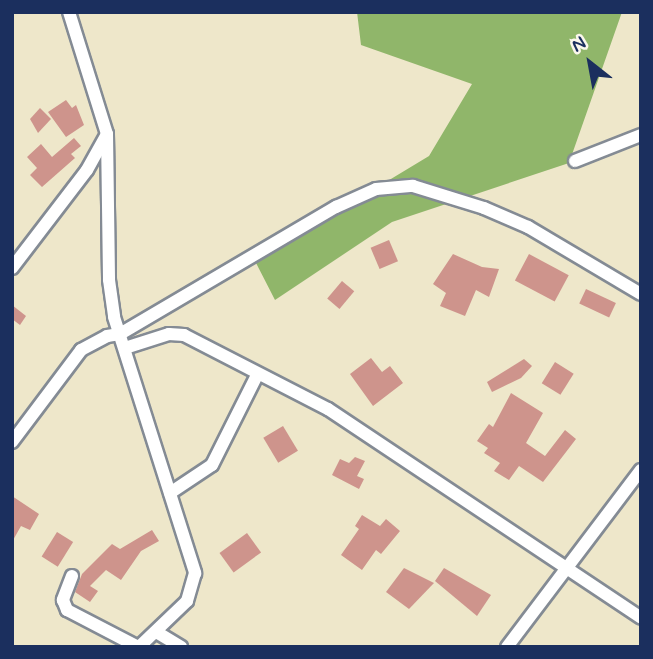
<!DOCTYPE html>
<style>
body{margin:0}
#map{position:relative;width:653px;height:659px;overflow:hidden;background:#eee7ca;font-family:Mynerve,sans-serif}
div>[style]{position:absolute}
.forest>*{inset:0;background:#90b66a}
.building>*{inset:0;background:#ce948c;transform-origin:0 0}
.roads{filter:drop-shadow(2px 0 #848b94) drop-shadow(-2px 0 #848b94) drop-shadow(0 2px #848b94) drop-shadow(0 -2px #848b94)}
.street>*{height:12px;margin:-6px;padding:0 6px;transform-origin:6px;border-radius:6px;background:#fff}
span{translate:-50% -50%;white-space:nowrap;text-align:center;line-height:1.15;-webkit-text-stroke:6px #fbf7ec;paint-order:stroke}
.frame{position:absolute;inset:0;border:14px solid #1b2f5e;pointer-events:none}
.north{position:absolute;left:555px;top:28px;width:70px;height:70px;-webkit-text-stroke:5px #fbf7ec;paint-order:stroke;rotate:329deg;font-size:19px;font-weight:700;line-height:28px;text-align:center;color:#1b2f5e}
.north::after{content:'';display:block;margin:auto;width:24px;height:32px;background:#1b2f5e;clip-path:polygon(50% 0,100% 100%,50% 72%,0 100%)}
</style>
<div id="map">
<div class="forest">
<i style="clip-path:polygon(357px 12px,622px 12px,569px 163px,392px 222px,275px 300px,255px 261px,429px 156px,472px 84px,361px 45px)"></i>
</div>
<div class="building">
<i style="clip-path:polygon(66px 100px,72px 108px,76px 105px,84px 125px,66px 137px,48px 112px)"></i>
<i style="clip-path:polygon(40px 108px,51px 119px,38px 133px,30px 119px)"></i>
<i style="clip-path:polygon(74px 138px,81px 146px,71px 154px,75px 158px,42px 187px,30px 175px,37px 168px,27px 157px,41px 144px,52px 157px)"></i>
<i style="left:389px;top:240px;width:23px;height:20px;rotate:67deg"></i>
<i style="clip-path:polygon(453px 254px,482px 267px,499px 269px,489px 297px,476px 290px,465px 316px,440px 306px,446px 293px,433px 284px)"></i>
<i style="left:529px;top:254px;width:45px;height:30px;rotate:28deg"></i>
<i style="left:342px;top:281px;width:16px;height:23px;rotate:40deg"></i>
<i style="left:586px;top:289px;width:33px;height:16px;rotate:25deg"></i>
<i style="clip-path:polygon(12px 305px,26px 316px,20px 325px,12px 319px)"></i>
<i style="clip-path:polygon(371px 358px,382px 372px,390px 366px,403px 383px,373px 406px,350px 374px)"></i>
<i style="clip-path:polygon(524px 359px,532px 366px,521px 378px,492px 392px,487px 382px)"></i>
<i style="left:555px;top:362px;width:22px;height:25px;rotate:32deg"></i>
<i style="clip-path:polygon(511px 393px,543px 413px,526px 443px,545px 456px,565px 430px,576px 439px,543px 482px,519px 466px,509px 480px,494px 471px,500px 463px,484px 453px,488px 448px,477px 441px,489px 424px,493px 427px)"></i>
<i style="left:283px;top:426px;width:29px;height:23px;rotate:59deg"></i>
<i style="clip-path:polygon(355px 457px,365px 461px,357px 476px,364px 479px,359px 489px,332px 475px,340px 459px,349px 463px)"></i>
<i style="clip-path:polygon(12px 496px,39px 514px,30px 530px,21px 526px,12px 542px)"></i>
<i style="clip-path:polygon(362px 515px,380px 526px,386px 519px,400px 531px,381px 554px,376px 550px,362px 570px,341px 555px,359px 529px,355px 526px)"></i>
<i style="clip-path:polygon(152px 530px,159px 541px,141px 551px,121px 580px,106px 570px,90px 586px,98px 591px,90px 602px,75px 592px,82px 574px,112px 544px,120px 549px)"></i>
<i style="left:57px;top:532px;width:19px;height:29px;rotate:32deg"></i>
<i style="left:247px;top:533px;width:24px;height:34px;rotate:54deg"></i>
<i style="clip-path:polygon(404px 568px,434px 583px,409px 609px,386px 592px)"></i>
<i style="clip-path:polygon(444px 568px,491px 595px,477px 616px,435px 581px)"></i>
</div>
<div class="roads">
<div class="street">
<i style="left:107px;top:134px;width:146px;rotate:89.2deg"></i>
<i style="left:109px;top:280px;width:37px;rotate:82deg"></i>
<i style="left:114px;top:317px;width:269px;rotate:72.4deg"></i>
<i style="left:195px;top:573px;width:29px;rotate:106deg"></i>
<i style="left:187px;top:601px;width:66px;rotate:136.2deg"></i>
<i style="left:575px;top:161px;width:71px;rotate:-21.5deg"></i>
<i style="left:12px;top:268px;width:123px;rotate:-52.6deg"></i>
<i style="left:87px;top:170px;width:41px;rotate:-60.9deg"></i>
<i style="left:107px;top:134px;width:128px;rotate:-107.3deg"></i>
<i style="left:125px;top:348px;width:46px;rotate:-17.7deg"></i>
<i style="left:169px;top:334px;width:15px;rotate:4deg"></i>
<i style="left:184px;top:335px;width:162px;rotate:27.2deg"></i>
<i style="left:328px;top:409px;width:376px;rotate:33.7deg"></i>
<i style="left:12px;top:442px;width:115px;rotate:-53.1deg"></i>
<i style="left:81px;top:350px;width:30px;rotate:-28deg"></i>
<i style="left:107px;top:336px;width:13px;rotate:-9deg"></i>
<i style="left:120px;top:334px;width:251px;rotate:-30.5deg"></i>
<i style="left:336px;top:207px;width:44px;rotate:-24.2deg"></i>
<i style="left:376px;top:189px;width:37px;rotate:-5deg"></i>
<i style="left:413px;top:186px;width:74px;rotate:17.2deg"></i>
<i style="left:484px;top:208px;width:48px;rotate:23.4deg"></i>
<i style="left:528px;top:227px;width:131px;rotate:30.7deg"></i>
<i style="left:170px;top:493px;width:50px;rotate:-33.7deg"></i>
<i style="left:212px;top:465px;width:101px;rotate:-63.4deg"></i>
<i style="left:72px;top:576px;width:26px;rotate:111deg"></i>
<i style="left:63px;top:600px;width:11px;rotate:68deg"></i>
<i style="left:67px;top:610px;width:80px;rotate:27.5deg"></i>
<i style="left:158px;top:633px;width:27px;rotate:31deg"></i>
<i style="left:507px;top:647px;width:222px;rotate:-52.9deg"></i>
</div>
</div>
<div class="frame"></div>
<div class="north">N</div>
</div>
